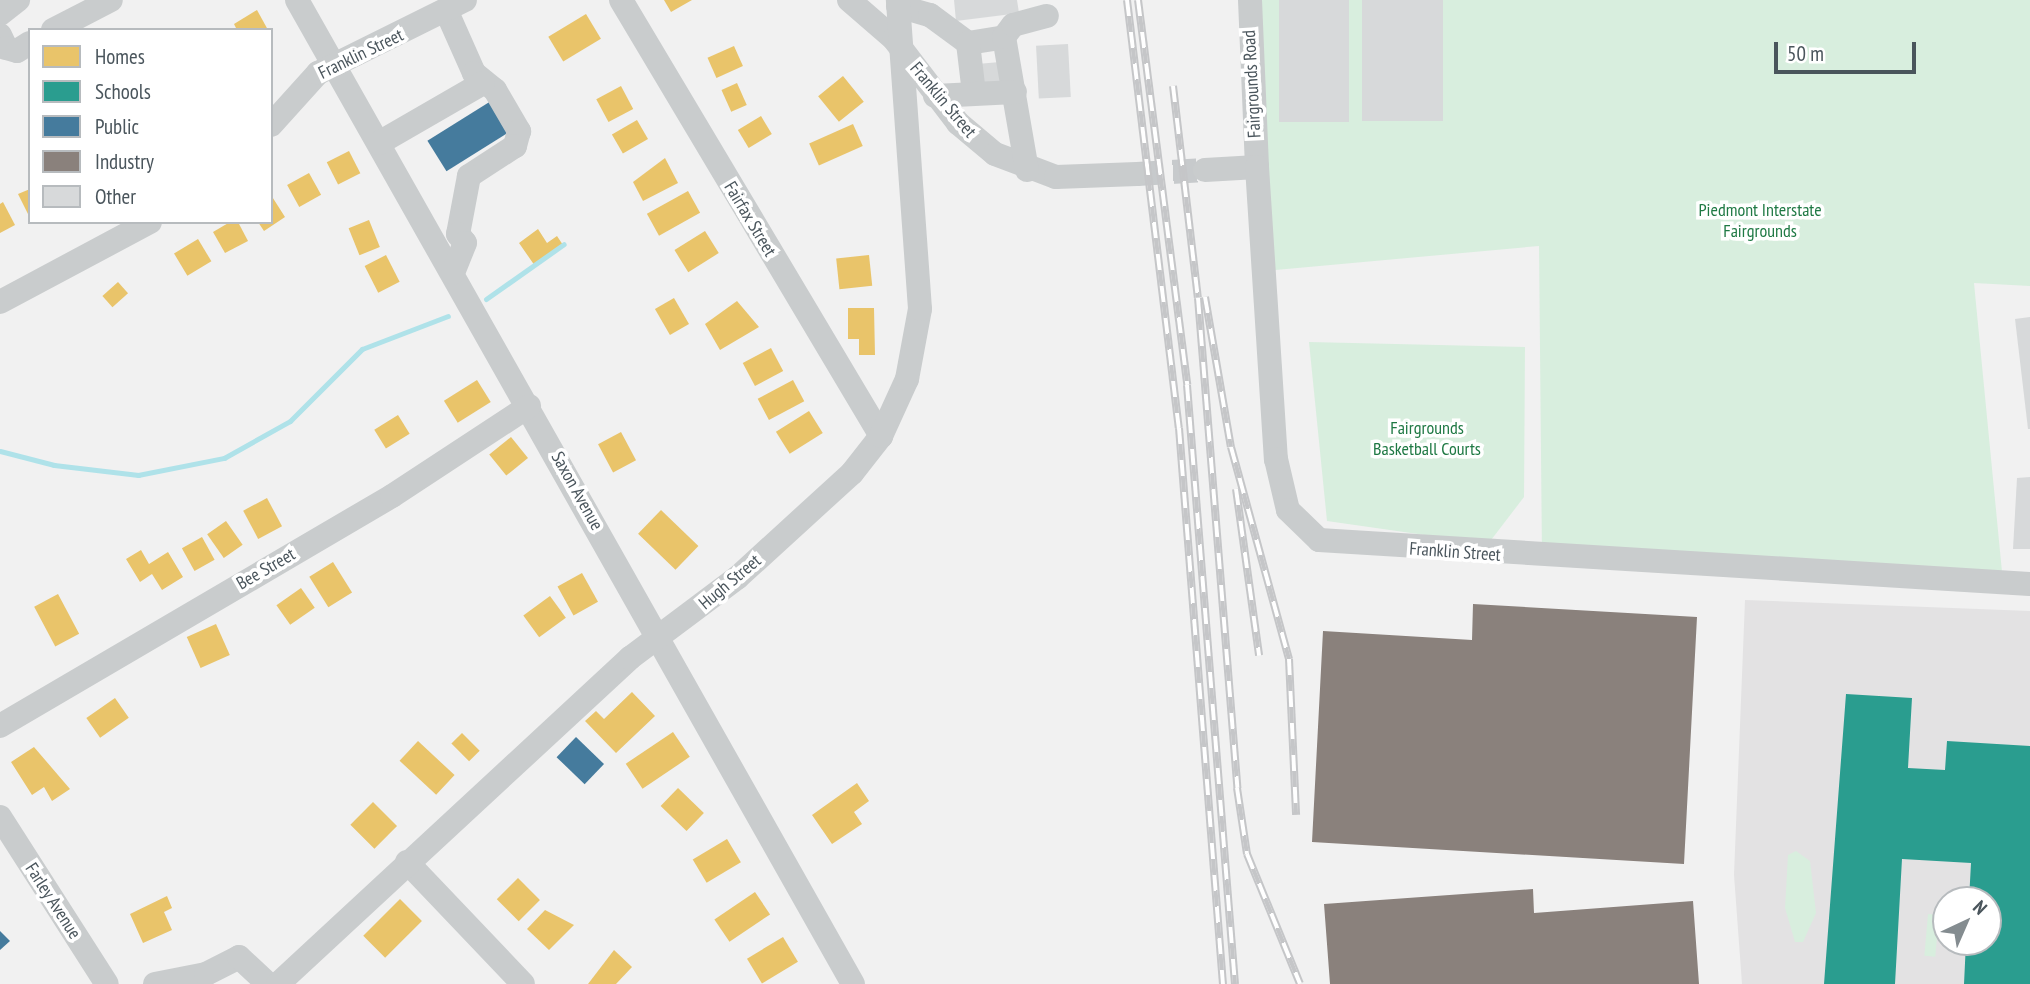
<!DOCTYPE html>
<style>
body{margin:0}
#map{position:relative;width:2030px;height:984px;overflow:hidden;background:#f1f1f1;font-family:"PT Sans Narrow",sans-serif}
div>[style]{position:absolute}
.education>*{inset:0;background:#e3e2e3}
.green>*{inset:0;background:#d8eede;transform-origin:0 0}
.homes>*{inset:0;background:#e9c46a;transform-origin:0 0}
.schools>*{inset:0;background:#2a9d8f}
.public>*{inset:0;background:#457b9d;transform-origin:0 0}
.industry>*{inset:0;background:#8a817c}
.stream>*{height:5px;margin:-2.5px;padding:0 2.5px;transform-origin:2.5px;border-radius:2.5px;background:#afe2e9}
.building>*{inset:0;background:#d7d9da;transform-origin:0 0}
.minor-tunnel>*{height:24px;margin-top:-12px;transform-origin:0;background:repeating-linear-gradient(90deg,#c7cacc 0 24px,transparent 0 36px)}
.minor>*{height:24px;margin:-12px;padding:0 12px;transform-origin:12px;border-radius:12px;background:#c9cccd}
.rail>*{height:8px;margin-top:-4px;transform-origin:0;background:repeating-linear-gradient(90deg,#fff 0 16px,#c5c6c8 0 32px);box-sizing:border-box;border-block:2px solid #c5c6c8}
span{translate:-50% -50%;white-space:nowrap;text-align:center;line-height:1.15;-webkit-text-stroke:7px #fff;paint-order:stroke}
.street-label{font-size:18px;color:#4a555c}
.park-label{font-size:18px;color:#1f7944}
.legend{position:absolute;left:28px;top:28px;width:245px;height:196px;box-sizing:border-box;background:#fff;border:2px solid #b7bbbe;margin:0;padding:9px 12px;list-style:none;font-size:21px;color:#4a555c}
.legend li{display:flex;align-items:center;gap:14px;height:35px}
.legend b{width:35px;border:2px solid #b7bbbe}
.north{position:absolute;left:1932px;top:886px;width:70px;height:70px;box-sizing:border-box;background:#fff;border:2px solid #b7bbbe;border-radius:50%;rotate:44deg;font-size:19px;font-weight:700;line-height:28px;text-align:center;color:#4a555c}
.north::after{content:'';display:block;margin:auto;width:24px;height:32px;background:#848c90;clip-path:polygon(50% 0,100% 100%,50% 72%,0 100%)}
.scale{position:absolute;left:1774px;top:42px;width:142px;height:32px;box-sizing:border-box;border:4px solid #4a555c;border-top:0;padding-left:9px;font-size:21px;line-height:24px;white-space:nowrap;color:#4a555c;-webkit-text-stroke:5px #fff;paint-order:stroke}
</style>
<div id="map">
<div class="education">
<i style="clip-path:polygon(evenodd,1745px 600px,2030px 611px,2030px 984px,1742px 984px,1734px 875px,1745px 600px,1946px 900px,1988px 900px,1988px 942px,1946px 942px,1946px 900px)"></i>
</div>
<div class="green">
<i style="clip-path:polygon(1253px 0,2030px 0,2030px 286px,1974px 283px,2003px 582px,1542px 558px,1539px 246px,1265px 271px)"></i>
<i style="clip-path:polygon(1309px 342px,1525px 347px,1524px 497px,1488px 544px,1327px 521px)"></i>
<i style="clip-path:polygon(1796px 851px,1810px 861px,1816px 913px,1803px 942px,1795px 942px,1785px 908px,1788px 855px)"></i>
<i style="left:1928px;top:914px;width:11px;height:42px;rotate:5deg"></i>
</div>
<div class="homes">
<i style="clip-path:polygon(664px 0,692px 0,671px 12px)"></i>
<i style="clip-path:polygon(257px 10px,268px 30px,237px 30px,234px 24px)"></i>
<i style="left:586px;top:14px;width:29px;height:44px;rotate:59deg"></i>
<i style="left:734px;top:46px;width:22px;height:29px;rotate:66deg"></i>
<i style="left:843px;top:76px;width:33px;height:32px;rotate:51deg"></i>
<i style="left:737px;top:83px;width:24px;height:17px;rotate:66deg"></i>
<i style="left:621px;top:86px;width:26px;height:28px;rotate:62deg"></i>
<i style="left:761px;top:116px;width:21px;height:27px;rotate:59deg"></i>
<i style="left:637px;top:120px;width:22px;height:29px;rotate:60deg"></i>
<i style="left:853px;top:124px;width:24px;height:48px;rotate:66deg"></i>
<i style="left:349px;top:151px;width:25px;height:25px;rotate:63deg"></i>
<i style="clip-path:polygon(665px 158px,678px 183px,643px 201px,633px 182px)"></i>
<i style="left:309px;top:173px;width:25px;height:25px;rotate:61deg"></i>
<i style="clip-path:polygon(30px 189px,30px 218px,18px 194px)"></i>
<i style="left:688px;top:191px;width:25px;height:47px;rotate:61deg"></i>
<i style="clip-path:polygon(271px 195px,285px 217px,264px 231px,258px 222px,271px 222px)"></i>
<i style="clip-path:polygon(3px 202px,15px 225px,0 233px,0 204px)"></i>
<i style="left:369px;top:220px;width:29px;height:22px;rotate:68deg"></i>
<i style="clip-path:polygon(230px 222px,238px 222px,248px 241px,225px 253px,213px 232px)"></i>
<i style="clip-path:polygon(538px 229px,547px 243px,557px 236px,563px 245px,535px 266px,519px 243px)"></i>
<i style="left:705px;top:231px;width:26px;height:36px;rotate:58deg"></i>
<i style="left:198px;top:239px;width:26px;height:28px;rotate:59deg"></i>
<i style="left:386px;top:255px;width:30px;height:24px;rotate:63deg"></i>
<i style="left:869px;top:255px;width:31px;height:33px;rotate:84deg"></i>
<i style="left:118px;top:282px;width:15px;height:21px;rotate:48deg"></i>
<i style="left:674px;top:298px;width:30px;height:22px;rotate:60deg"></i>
<i style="clip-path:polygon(737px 301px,759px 327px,720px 350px,705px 324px)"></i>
<i style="clip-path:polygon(848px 308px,874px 308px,875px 355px,859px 355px,859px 339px,848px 339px)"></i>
<i style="left:771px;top:348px;width:26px;height:32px;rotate:62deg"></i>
<i style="left:477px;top:380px;width:26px;height:39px;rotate:58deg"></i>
<i style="left:793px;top:380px;width:24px;height:40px;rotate:62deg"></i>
<i style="left:809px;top:411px;width:26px;height:39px;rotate:58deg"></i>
<i style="left:398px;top:415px;width:22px;height:28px;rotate:58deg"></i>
<i style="left:621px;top:432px;width:32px;height:26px;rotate:62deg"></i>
<i style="left:511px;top:437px;width:27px;height:28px;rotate:51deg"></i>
<i style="left:267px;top:498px;width:32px;height:27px;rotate:62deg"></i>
<i style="left:661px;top:510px;width:52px;height:33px;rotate:44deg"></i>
<i style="left:226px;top:521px;width:29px;height:23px;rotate:55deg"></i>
<i style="left:202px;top:537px;width:26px;height:23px;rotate:61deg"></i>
<i style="clip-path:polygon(141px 550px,149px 564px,168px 552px,183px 577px,162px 590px,152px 574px,140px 582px,126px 559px)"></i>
<i style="left:333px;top:562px;width:36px;height:28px;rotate:58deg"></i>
<i style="left:582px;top:573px;width:33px;height:28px;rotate:61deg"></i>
<i style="left:301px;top:588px;width:24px;height:30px;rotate:55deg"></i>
<i style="left:58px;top:594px;width:45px;height:27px;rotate:62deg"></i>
<i style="left:550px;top:596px;width:27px;height:33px;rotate:54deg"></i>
<i style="left:216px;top:624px;width:34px;height:32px;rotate:66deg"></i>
<i style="clip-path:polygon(632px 692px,655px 716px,616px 753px,585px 721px,596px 711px,604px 719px)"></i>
<i style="left:115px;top:698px;width:24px;height:35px;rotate:55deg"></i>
<i style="left:673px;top:732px;width:30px;height:57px;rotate:56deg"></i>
<i style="left:462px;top:733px;width:25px;height:15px;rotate:45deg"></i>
<i style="left:418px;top:741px;width:50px;height:27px;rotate:43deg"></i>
<i style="clip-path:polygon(34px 747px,70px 789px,52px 801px,44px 787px,32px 795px,11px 762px)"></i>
<i style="clip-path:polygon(857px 783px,869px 801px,854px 812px,862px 824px,832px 844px,812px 815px)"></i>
<i style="left:678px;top:788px;width:36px;height:25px;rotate:44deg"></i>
<i style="left:373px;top:802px;width:34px;height:32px;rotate:45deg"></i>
<i style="left:727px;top:839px;width:27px;height:40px;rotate:59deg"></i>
<i style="left:518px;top:878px;width:31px;height:30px;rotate:45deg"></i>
<i style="left:755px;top:892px;width:27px;height:49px;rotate:56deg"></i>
<i style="clip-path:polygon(167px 896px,172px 908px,164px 912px,172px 930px,143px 943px,130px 914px)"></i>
<i style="left:400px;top:899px;width:31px;height:52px;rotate:45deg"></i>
<i style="clip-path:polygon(545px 910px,574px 925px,549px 950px,527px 929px)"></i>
<i style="left:783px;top:937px;width:29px;height:42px;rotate:59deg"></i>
<i style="clip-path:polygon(614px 950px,632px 967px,616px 984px,588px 984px)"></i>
</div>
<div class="schools">
<i style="clip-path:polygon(1846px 694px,1912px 698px,1908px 768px,1945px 770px,1947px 741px,2030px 746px,2030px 984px,1964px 984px,1966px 942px,1988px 942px,1988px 900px,1969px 900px,1971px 863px,1902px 859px,1895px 984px,1824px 984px)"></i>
</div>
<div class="public">
<i style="left:491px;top:101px;width:36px;height:75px;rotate:58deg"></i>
<i style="left:576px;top:737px;width:39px;height:28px;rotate:44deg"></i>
<i style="clip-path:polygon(0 931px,10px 941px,0 950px)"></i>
</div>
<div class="industry">
<i style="clip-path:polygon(1473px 604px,1697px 617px,1684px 864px,1312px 842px,1323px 631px,1472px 640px)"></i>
<i style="clip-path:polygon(1533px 889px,1534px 913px,1693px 901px,1699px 984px,1330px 984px,1324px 904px)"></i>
</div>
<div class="stream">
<i style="left:486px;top:299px;width:95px;rotate:-35.2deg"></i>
<i style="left:0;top:451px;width:56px;rotate:14.5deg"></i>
<i style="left:54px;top:465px;width:85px;rotate:6.8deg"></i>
<i style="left:138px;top:475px;width:88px;rotate:-11.2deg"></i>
<i style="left:224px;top:458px;width:76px;rotate:-29.3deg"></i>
<i style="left:290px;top:421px;width:102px;rotate:-45deg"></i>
<i style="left:362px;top:349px;width:92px;rotate:-21deg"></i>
</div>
<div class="building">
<i style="clip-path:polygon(954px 0,1017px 0,1019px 13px,956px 21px)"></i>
<i style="left:1279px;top:0;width:70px;height:122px"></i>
<i style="left:1362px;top:0;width:81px;height:121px"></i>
<i style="left:1068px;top:44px;width:53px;height:32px;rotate:87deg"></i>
<i style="left:1000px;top:62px;width:25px;height:20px;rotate:85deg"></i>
<i style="clip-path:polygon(2030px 317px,2030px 429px,2028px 429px,2015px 319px)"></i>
<i style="clip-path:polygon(2030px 477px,2030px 549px,2013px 549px,2017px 478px)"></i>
</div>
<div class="minor-tunnel">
<i style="left:1137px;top:174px;width:68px;rotate:-3.4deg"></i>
</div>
<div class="minor">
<i style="left:297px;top:0;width:1130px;rotate:60.53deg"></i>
<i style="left:621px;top:0;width:508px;rotate:59.19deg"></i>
<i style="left:849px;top:0;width:60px;rotate:40.9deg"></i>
<i style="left:894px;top:39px;width:106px;rotate:52.7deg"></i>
<i style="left:958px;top:123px;width:48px;rotate:40deg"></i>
<i style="left:995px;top:154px;width:65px;rotate:20.7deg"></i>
<i style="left:1056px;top:177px;width:81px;rotate:-2.1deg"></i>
<i style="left:1250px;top:0;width:167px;rotate:87.6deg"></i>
<i style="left:898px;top:6px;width:33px;rotate:16deg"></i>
<i style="left:930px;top:15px;width:47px;rotate:36.4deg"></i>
<i style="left:968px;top:43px;width:36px;rotate:-9deg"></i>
<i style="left:1004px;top:37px;width:135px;rotate:80.2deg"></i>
<i style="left:446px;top:10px;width:69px;rotate:66deg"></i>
<i style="left:474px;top:73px;width:27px;rotate:39deg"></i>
<i style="left:495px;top:90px;width:48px;rotate:59.7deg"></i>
<i style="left:519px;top:131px;width:16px;rotate:105deg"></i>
<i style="left:515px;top:146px;width:55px;rotate:146.9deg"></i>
<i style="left:469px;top:176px;width:59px;rotate:100.7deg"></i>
<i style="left:458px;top:234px;width:11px;rotate:52deg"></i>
<i style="left:465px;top:243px;width:32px;rotate:112deg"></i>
<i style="left:0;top:14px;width:23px;rotate:-38deg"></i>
<i style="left:53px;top:30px;width:65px;rotate:-27.3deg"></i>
<i style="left:0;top:35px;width:14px;rotate:65deg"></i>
<i style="left:6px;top:48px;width:11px;rotate:15deg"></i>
<i style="left:17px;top:51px;width:15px;rotate:-32deg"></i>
<i style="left:1004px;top:37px;width:15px;rotate:-53deg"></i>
<i style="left:1013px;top:25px;width:35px;rotate:-15deg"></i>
<i style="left:968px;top:43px;width:50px;rotate:83.2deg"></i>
<i style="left:935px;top:96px;width:80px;rotate:-2.9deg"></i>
<i style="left:271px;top:125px;width:70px;rotate:-47.9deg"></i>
<i style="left:318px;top:73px;width:164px;rotate:-26.4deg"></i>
<i style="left:379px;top:143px;width:120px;rotate:-30deg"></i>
<i style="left:1205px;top:170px;width:52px;rotate:-3.3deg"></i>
<i style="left:1257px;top:167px;width:293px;rotate:86.3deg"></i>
<i style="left:1276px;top:459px;width:52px;rotate:76.8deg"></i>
<i style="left:1288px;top:510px;width:43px;rotate:44.1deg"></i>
<i style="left:1319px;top:540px;width:712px;rotate:3.54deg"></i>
<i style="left:0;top:302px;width:170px;rotate:-28.1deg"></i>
<i style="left:0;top:726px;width:454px;rotate:-30.4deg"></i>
<i style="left:392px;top:496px;width:164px;rotate:-33.3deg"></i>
<i style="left:0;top:817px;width:198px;rotate:57.4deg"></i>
<i style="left:407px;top:862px;width:168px;rotate:46.4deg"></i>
<i style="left:155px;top:984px;width:52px;rotate:-11.1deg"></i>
<i style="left:206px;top:974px;width:37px;rotate:-27deg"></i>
<i style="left:239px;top:957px;width:40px;rotate:43deg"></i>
<i style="left:278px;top:984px;width:480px;rotate:-42.8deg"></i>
<i style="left:630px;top:658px;width:134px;rotate:-36.8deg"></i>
<i style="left:737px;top:578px;width:156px;rotate:-42.4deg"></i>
<i style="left:852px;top:473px;width:47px;rotate:-51.9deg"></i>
<i style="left:881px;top:436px;width:63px;rotate:-65.5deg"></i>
<i style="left:907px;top:379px;width:71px;rotate:-79.5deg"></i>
<i style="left:920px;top:309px;width:310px;rotate:-94.1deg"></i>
</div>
<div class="rail">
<i style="left:1127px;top:0;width:431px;rotate:83.1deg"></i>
<i style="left:1179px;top:428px;width:558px;rotate:85.48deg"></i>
<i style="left:1138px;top:0;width:388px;rotate:82.7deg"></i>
<i style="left:1187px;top:385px;width:601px;rotate:85.42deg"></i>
<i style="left:1173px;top:86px;width:213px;rotate:83.3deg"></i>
<i style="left:1198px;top:298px;width:492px;rotate:85.4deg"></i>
<i style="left:1237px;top:788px;width:67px;rotate:81.4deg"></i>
<i style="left:1247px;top:854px;width:140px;rotate:67.8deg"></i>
<i style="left:1205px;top:297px;width:152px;rotate:80.2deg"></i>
<i style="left:1231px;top:447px;width:220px;rotate:74.7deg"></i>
<i style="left:1289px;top:659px;width:156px;rotate:87.4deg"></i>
<i style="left:1236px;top:489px;width:168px;rotate:82.1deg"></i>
</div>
<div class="street-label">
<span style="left:361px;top:54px;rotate:-26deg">Franklin Street</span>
<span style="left:1252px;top:84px;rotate:-93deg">Fairgrounds Road</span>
<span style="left:943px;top:100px;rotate:50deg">Franklin Street</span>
<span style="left:750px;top:219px;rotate:59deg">Fairfax Street</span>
<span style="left:577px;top:491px;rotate:61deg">Saxon Avenue</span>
<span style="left:1455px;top:552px;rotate:4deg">Franklin Street</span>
<span style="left:266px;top:569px;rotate:-30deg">Bee Street</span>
<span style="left:730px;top:582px;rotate:-40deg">Hugh Street</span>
<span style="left:53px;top:901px;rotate:57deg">Farley Avenue</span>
</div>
<div class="park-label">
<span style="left:1760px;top:221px">Piedmont Interstate<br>Fairgrounds</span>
<span style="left:1427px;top:439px">Fairgrounds<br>Basketball Courts</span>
</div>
<ul class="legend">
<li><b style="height:19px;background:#e9c46a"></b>Homes</li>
<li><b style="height:19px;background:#2a9d8f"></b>Schools</li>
<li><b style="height:19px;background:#457b9d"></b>Public</li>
<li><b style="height:19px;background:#8a817c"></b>Industry</li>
<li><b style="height:19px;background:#d7d9da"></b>Other</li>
</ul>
<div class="north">N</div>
<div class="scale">50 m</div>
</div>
